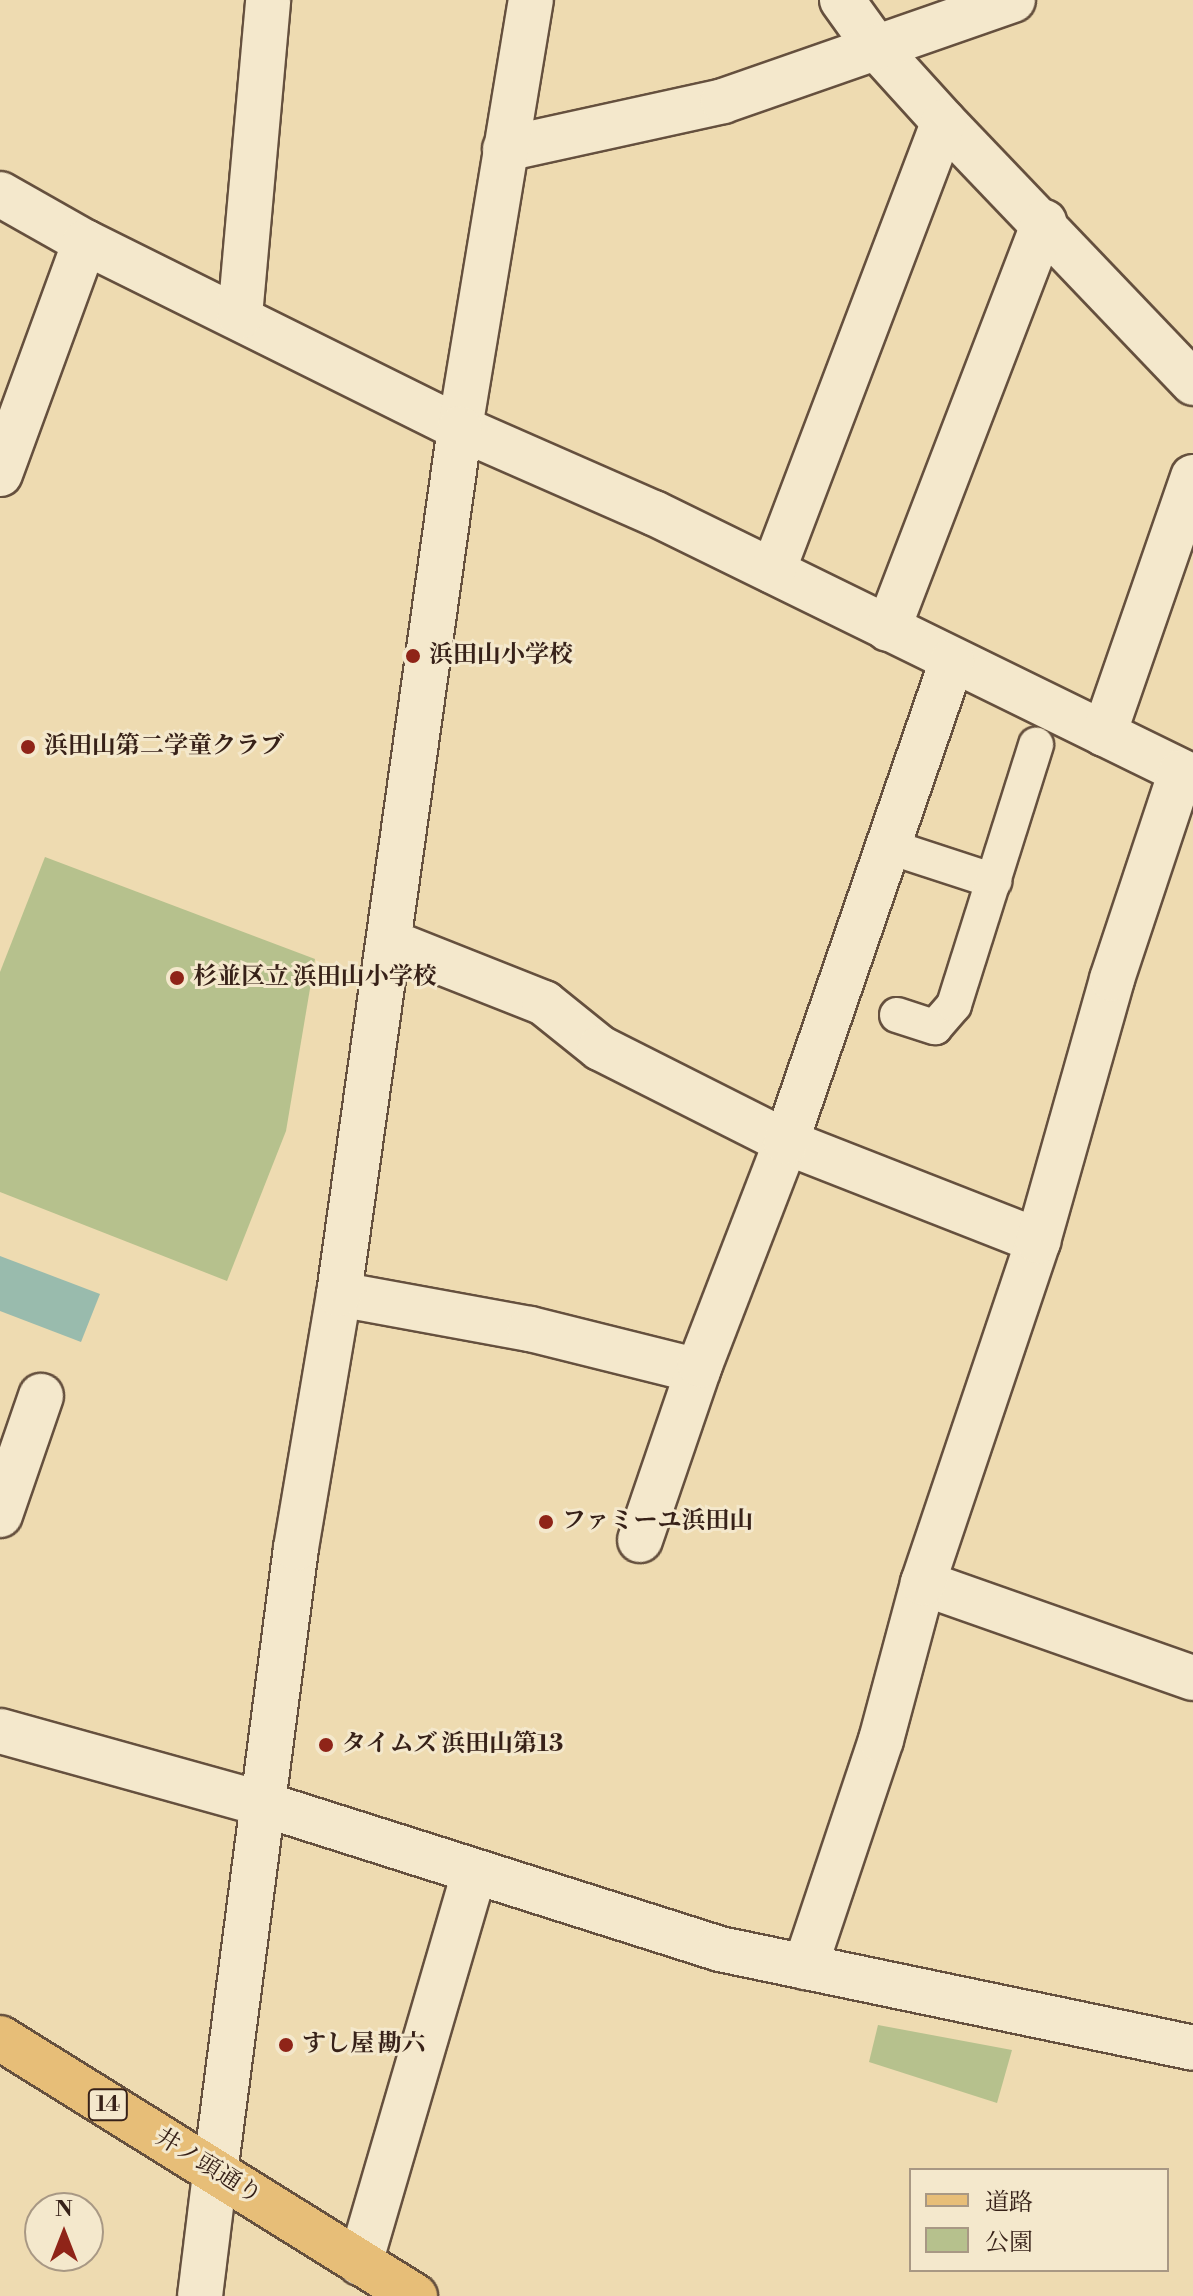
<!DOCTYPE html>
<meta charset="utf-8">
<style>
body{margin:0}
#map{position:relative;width:1193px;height:2296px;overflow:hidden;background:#eedbb1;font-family:"Libre Bodoni","Noto Serif JP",serif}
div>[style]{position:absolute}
.green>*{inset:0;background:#b6c18d}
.water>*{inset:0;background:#99bbad}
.roads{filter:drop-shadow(2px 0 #65503e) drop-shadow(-2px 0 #65503e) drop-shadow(0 2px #65503e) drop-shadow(0 -2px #65503e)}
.pedestrian>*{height:34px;margin:-17px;padding:0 17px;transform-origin:17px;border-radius:17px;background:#f4e8cc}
.minor>*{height:44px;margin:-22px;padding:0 22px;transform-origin:22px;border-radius:22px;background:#f4e8cc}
.tertiary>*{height:44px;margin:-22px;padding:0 22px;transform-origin:22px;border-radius:22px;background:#f4e8cc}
.primary>*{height:44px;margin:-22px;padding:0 22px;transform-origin:22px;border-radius:22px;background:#e7be78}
.dots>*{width:22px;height:22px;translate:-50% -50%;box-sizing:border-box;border:4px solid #f4e8cc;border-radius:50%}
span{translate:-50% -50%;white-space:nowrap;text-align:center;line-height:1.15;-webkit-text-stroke:6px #f4e8cc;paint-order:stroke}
.shield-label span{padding:2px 6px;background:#f4e8cc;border:2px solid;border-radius:6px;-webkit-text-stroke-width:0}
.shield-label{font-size:22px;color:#372118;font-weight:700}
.poi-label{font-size:24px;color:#372118;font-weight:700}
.left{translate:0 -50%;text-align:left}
.street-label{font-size:24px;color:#372118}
.legend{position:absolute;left:909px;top:2168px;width:260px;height:104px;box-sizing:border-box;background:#f4e8cc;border:2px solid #a89884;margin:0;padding:10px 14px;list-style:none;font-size:24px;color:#372118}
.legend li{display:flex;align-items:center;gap:16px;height:40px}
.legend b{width:40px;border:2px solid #a89884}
.north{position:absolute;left:24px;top:2192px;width:80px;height:80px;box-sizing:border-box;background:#f4e8cc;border:2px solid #a89884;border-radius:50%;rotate:0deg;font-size:22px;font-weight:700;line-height:32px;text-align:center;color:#372118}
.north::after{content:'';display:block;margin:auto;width:28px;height:36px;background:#8f2418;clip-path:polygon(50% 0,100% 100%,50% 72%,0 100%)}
</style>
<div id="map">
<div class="green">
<i style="clip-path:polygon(45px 857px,315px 959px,286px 1131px,227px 1281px,0 1192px,0 972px)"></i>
<i style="clip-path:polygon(878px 2025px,1012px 2050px,997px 2103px,869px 2062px)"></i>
</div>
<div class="water">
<i style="clip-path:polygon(0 1256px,100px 1294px,81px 1342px,0 1311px)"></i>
</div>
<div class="roads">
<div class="pedestrian">
<i style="left:887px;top:846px;width:113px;rotate:18.1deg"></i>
<i style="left:897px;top:1015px;width:40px;rotate:18deg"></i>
<i style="left:935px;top:1027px;width:29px;rotate:-49deg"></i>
<i style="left:954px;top:1005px;width:273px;rotate:-72.5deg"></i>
</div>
<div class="minor">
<i style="left:842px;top:0;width:57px;rotate:54.3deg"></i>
<i style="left:875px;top:46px;width:103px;rotate:47.8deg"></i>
<i style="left:944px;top:122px;width:361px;rotate:46.3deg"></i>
<i style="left:505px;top:149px;width:223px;rotate:-12.4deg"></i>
<i style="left:723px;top:101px;width:307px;rotate:-19.2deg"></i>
<i style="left:0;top:194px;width:98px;rotate:29.5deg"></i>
<i style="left:85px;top:242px;width:419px;rotate:26.4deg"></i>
<i style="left:460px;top:428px;width:212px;rotate:23.7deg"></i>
<i style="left:654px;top:513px;width:600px;rotate:26.1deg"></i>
<i style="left:240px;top:316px;width:317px;rotate:-84.9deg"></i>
<i style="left:460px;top:428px;width:434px;rotate:-80.6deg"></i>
<i style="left:0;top:474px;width:247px;rotate:-69.9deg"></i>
<i style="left:773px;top:571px;width:480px;rotate:-69.2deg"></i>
<i style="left:888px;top:629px;width:436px;rotate:-69deg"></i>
<i style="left:1104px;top:734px;width:272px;rotate:-70.9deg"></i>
<i style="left:390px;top:942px;width:166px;rotate:21.6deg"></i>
<i style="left:544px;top:1003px;width:72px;rotate:38.8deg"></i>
<i style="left:600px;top:1048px;width:208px;rotate:26.8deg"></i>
<i style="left:786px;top:1142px;width:271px;rotate:21.4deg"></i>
<i style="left:339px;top:1294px;width:194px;rotate:10.4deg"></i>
<i style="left:530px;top:1329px;width:173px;rotate:14deg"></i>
<i style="left:0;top:1515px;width:126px;rotate:-71deg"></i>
<i style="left:640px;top:1540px;width:185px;rotate:-71.1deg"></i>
<i style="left:700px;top:1365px;width:239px;rotate:-68.9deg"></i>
<i style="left:786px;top:1142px;width:509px;rotate:-70.96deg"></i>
<i style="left:923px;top:1583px;width:286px;rotate:19.4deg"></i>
<i style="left:805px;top:1967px;width:239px;rotate:-71.5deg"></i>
<i style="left:881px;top:1740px;width:163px;rotate:-75deg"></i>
<i style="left:923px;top:1583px;width:361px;rotate:-71.4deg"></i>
<i style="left:1038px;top:1241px;width:272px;rotate:-74.2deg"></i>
<i style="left:1112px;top:979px;width:218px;rotate:-71.6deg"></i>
<i style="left:360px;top:2263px;width:406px;rotate:-73.7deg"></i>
<i style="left:200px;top:2296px;width:124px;rotate:-83deg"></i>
</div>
<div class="tertiary">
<i style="left:0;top:1731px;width:273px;rotate:15.5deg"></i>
<i style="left:263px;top:1804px;width:479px;rotate:17.6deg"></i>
<i style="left:720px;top:1949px;width:483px;rotate:11.8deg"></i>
<i style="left:215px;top:2173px;width:630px;rotate:-82.62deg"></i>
<i style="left:296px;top:1548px;width:258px;rotate:-80.4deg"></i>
<i style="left:339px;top:1294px;width:874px;rotate:-82.05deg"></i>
</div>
<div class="primary">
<i style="left:0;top:2038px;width:489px;rotate:31.9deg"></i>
</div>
</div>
<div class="dots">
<i style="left:413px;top:656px;background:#8f2418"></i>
<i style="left:28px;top:747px;background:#8f2418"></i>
<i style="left:177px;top:978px;background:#8f2418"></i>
<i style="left:546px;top:1522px;background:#8f2418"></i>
<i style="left:326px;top:1745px;background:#8f2418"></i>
<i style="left:286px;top:2045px;background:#8f2418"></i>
</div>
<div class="shield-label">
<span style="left:108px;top:2105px">14</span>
</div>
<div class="poi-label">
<span class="left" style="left:429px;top:656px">浜田山小学校</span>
<span class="left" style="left:44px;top:747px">浜田山第二学童クラブ</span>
<span class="left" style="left:193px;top:978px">杉並区立 浜田山小学校</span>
<span class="left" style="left:562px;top:1522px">ファミーユ浜田山</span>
<span class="left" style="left:342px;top:1745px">タイムズ 浜田山第13</span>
<span class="left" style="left:302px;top:2045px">すし屋 勘六</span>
</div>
<div class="street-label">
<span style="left:208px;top:2167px;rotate:32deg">井ノ頭通り</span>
</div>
<ul class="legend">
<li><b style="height:10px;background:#e7be78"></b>道路</li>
<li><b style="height:22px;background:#b6c18d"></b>公園</li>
</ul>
<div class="north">N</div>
</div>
